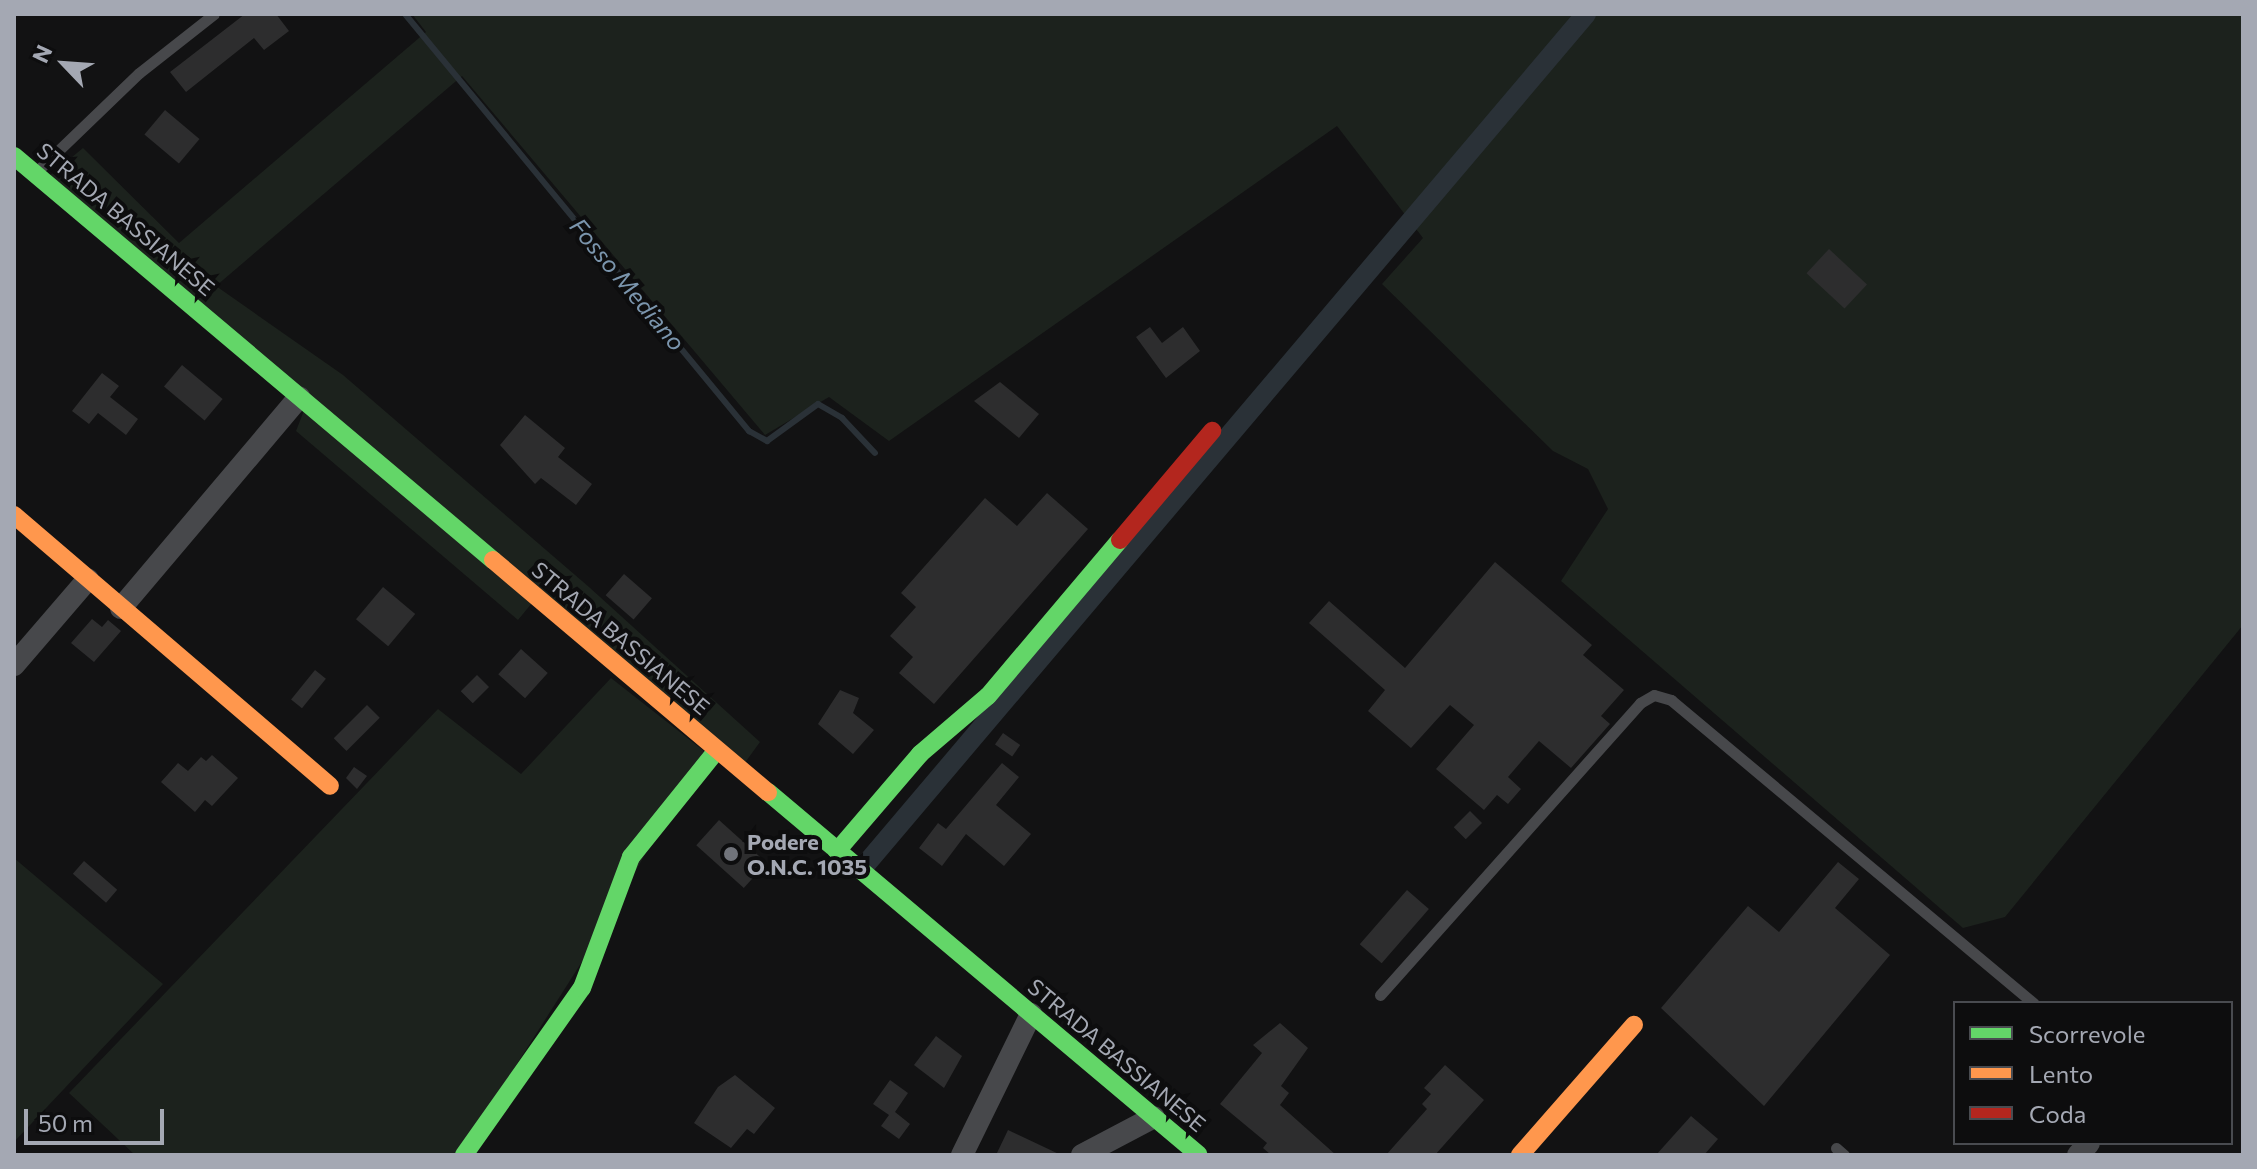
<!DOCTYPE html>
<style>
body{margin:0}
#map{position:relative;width:2257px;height:1169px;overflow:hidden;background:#121213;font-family:Commissioner,sans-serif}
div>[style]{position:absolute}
.green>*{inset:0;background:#1c221d}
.stream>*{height:6px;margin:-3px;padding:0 3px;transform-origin:3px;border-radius:3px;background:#2a3137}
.canal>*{height:20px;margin:-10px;padding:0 10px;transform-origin:10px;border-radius:10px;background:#2a3137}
.building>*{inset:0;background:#2d2d2e;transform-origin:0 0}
.lane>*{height:11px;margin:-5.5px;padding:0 5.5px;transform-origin:5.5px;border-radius:5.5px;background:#47484b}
.street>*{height:22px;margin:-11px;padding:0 11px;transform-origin:11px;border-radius:11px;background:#47484b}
.fast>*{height:18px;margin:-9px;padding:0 9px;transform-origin:9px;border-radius:9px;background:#63d668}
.slow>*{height:18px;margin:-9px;padding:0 9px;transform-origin:9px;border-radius:9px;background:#ff974d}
.jam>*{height:18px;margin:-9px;padding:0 9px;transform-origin:9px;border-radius:9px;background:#b3261e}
.dots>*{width:22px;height:22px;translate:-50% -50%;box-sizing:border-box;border:4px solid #0d0d0e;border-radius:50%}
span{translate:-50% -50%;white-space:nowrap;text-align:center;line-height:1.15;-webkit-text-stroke:8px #0d0d0e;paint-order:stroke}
.street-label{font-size:22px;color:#a4a8b3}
.poi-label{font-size:22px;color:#a4a8b3;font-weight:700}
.left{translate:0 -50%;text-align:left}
.water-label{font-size:24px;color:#7b95ad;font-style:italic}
.frame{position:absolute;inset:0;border:16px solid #a4a8b3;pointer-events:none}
.legend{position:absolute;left:1953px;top:1001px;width:280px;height:144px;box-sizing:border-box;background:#0d0d0e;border:2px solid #494b50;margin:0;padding:10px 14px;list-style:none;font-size:24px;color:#a4a8b3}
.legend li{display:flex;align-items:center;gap:16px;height:40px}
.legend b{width:40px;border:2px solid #494b50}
.north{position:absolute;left:24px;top:24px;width:80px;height:80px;-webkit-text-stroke:6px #0d0d0e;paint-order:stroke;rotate:295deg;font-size:22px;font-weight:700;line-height:32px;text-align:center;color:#a4a8b3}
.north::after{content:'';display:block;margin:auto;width:28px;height:36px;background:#a4a8b3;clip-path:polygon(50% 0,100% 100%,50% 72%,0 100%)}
.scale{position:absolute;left:24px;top:1109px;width:140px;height:36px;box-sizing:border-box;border:4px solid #a4a8b3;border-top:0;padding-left:10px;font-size:24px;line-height:28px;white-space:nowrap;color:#a4a8b3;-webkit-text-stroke:6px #0d0d0e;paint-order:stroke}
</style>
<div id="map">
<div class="green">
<i style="clip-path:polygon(412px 14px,2243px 14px,2243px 625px,2005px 917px,1963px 928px,1561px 581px,1608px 509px,1588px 469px,1553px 451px,1382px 284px,1423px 238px,1337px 126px,889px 441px,829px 397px,765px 435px,462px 76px,216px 286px,343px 375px,589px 587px,760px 742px,744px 764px,541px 592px,518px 620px,296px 431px,310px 395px,48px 177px,83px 148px,179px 243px,426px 32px)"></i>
<i style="clip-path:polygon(611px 678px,704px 751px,599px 935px,459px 1155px,135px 1155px,69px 1093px,438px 709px,521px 774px)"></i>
<i style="clip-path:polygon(14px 858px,163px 984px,14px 1142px)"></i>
</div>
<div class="stream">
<i style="left:405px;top:14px;width:541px;rotate:50.48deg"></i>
<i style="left:749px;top:431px;width:21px;rotate:29deg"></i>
<i style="left:767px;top:441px;width:63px;rotate:-36deg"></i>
<i style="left:818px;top:404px;width:28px;rotate:30deg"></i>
<i style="left:842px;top:418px;width:48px;rotate:46.7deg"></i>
</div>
<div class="canal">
<i style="left:866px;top:864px;width:1114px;rotate:-49.73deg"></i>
</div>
<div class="building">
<i style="clip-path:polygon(245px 14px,276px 14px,289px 31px,264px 50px,254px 38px,186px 92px,170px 72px)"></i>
<i style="left:165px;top:110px;width:45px;height:32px;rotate:40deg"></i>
<i style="left:1829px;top:249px;width:52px;height:33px;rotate:43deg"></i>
<i style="clip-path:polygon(1150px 327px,1162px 343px,1183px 327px,1200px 351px,1166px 378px,1136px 337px)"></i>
<i style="left:182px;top:365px;width:53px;height:28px;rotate:40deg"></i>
<i style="clip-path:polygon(102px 373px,119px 386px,110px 397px,138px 419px,126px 435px,98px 413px,89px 424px,72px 411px)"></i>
<i style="clip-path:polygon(1000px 382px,1039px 414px,1019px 438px,974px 401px)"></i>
<i style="clip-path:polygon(525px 415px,565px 448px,558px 457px,592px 484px,576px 505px,541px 478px,535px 484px,500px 445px)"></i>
<i style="clip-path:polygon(1047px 493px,1088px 529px,934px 704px,899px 673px,913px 657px,890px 636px,916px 607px,901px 593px,985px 498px,1017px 526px)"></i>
<i style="clip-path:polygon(1495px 562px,1592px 645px,1583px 655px,1624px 690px,1601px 716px,1610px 724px,1571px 768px,1539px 741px,1508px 777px,1521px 789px,1508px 804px,1497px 795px,1484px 810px,1436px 769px,1474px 725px,1450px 705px,1411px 748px,1368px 711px,1385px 690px,1309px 623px,1329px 601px,1405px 668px)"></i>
<i style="left:624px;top:574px;width:37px;height:28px;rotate:41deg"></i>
<i style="left:383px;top:587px;width:42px;height:42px;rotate:40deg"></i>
<i style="clip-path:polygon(92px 619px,102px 627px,108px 620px,121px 631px,94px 662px,71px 643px)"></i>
<i style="left:521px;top:649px;width:36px;height:34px;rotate:42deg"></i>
<i style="left:315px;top:670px;width:14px;height:38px;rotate:39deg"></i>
<i style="left:477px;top:675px;width:17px;height:23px;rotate:45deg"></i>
<i style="clip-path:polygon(840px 690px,859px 698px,853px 713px,874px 730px,853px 754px,818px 724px)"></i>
<i style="left:367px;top:705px;width:18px;height:47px;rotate:45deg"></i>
<i style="left:1003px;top:733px;width:21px;height:14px;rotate:35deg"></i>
<i style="clip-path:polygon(212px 755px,238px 778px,212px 806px,205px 800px,195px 812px,161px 782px,178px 763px,188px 771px,201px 757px,206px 761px)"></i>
<i style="clip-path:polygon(1002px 763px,1019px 777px,996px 805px,1031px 834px,1004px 866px,966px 834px,942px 866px,919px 848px,938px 823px,946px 829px)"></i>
<i style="clip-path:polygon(354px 767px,367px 776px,357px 789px,346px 778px)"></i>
<i style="left:1470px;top:811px;width:17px;height:23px;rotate:45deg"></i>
<i style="left:719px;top:820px;width:64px;height:34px;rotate:42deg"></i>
<i style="left:84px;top:861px;width:44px;height:17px;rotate:41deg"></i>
<i style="clip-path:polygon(1838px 862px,1859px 879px,1835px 908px,1890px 955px,1764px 1106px,1661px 1008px,1748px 906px,1779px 932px)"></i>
<i style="left:1407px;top:890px;width:29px;height:72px;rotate:41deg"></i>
<i style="clip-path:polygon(1280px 1023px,1308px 1048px,1281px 1086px,1289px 1093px,1280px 1105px,1336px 1155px,1271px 1155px,1263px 1148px,1267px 1143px,1220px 1104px,1262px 1053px,1253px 1045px)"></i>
<i style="clip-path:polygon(936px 1036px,962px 1056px,944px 1088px,914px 1065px)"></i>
<i style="clip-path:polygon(1445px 1065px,1484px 1100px,1435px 1155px,1386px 1155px,1427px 1109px,1422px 1104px,1431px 1094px,1424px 1088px)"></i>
<i style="clip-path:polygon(735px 1075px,775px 1108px,754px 1134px,747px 1129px,731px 1148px,694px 1123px,718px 1087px)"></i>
<i style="clip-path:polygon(890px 1080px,908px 1093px,895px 1112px,910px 1124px,899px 1139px,881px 1126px,889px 1115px,873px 1104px)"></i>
<i style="clip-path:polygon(1691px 1116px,1718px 1139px,1704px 1155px,1656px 1155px)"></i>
<i style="clip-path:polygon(1008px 1130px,1061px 1155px,996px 1155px)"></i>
</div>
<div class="lane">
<i style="left:35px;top:173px;width:144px;rotate:-43.9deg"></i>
<i style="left:139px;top:73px;width:95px;rotate:-38.2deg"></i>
<i style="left:1380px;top:995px;width:391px;rotate:-48.3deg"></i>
<i style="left:1640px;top:703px;width:16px;rotate:-30deg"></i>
<i style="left:1654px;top:695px;width:18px;rotate:16deg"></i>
<i style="left:1671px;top:700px;width:473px;rotate:39.9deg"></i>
<i style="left:1836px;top:1148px;width:11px;rotate:41deg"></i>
</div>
<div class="street">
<i style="left:121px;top:608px;width:276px;rotate:-49.8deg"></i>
<i style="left:14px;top:665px;width:113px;rotate:-49.3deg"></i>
<i style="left:962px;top:1155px;width:157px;rotate:-63.9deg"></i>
<i style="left:1082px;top:1155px;width:81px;rotate:-27.8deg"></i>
<i style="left:2078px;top:1155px;width:16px;rotate:-47deg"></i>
</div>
<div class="fast">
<i style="left:14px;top:156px;width:627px;rotate:40.15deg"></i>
<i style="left:768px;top:792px;width:563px;rotate:40.11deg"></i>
<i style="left:837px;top:851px;width:128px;rotate:-49.4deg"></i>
<i style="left:920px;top:754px;width:89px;rotate:-40.5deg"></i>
<i style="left:988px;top:696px;width:204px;rotate:-49.8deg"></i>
<i style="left:464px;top:1155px;width:204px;rotate:-54.8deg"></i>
<i style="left:582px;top:988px;width:140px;rotate:-69.5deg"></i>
<i style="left:631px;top:857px;width:137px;rotate:-51.2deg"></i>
</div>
<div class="slow">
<i style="left:14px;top:515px;width:416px;rotate:40.6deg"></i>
<i style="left:493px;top:560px;width:360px;rotate:40.2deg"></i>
<i style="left:1520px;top:1155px;width:173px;rotate:-48.8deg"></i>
</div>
<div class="jam">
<i style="left:1120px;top:540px;width:143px;rotate:-49.8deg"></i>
</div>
<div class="dots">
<i style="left:731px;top:854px;background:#71747b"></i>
</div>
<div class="street-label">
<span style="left:126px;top:219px;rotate:40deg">STRADA BASSIANESE</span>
<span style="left:621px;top:638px;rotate:40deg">STRADA BASSIANESE</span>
<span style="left:1117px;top:1055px;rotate:40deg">STRADA BASSIANESE</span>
</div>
<div class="poi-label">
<span class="left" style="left:747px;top:854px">Podere<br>O.N.C. 1035</span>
</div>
<div class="water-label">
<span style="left:628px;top:284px;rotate:50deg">Fosso Mediano</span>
</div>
<div class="frame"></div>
<ul class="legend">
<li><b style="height:10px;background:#63d668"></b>Scorrevole</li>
<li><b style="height:10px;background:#ff974d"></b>Lento</li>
<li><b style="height:10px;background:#b3261e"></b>Coda</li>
</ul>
<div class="north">N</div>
<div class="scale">50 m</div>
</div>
